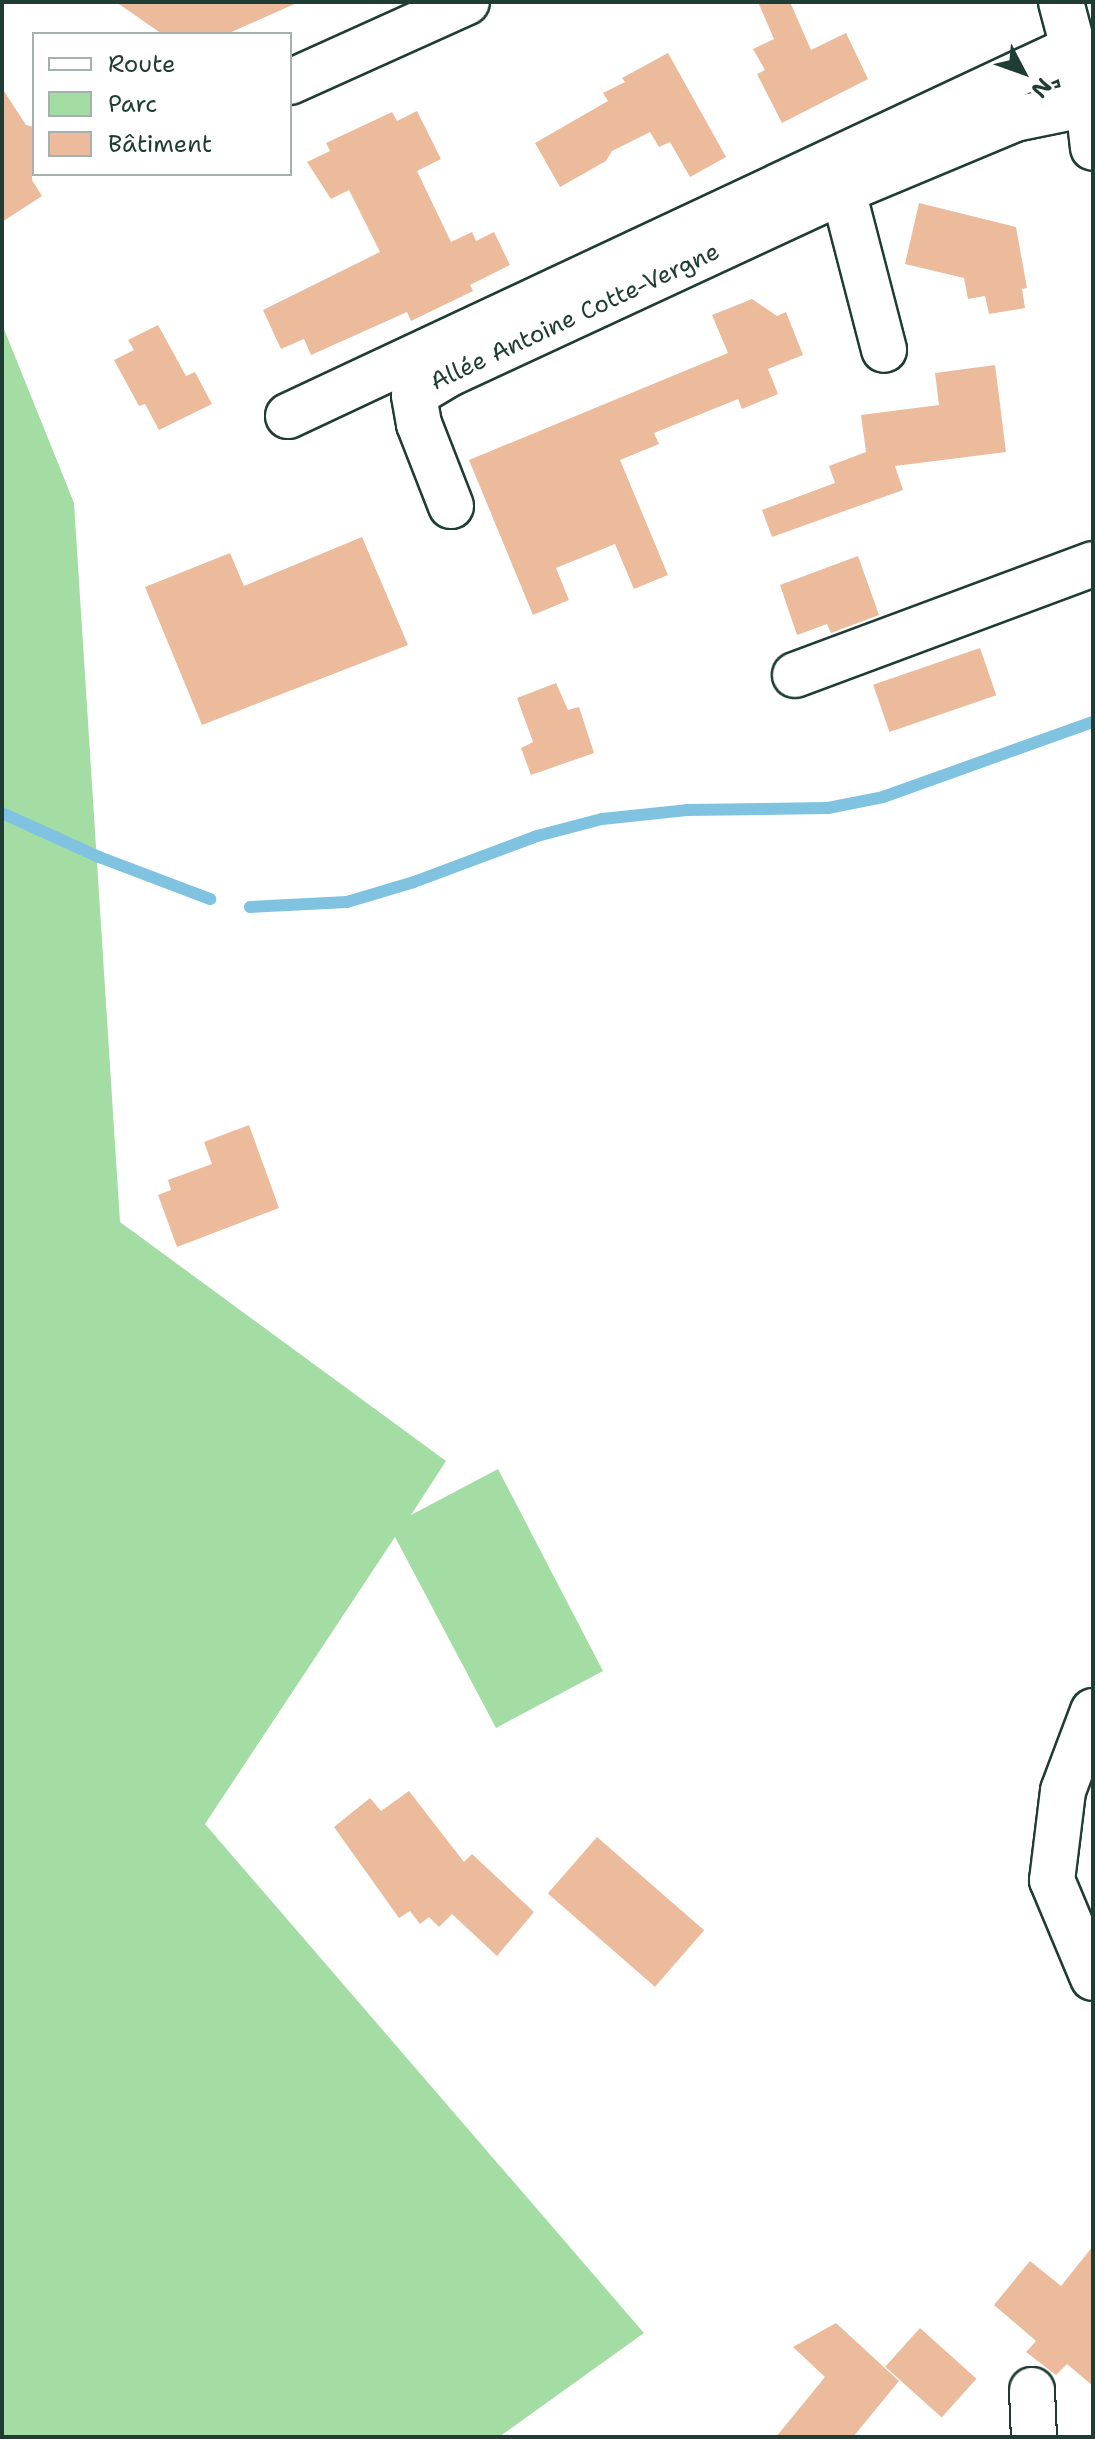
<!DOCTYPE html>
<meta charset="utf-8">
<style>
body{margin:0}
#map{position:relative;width:1095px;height:2439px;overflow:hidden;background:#fff;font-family:"Shantell Sans",sans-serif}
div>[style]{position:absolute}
.green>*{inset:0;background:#a3dda3}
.stream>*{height:12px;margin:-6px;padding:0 6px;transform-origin:6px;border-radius:6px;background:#80c3e1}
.building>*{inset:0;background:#ebbb9b;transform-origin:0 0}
.roads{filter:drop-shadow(2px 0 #1f3d34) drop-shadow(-2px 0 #1f3d34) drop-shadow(0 2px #1f3d34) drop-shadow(0 -2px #1f3d34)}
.minor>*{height:44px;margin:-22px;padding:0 22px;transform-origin:22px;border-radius:22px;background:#fff}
span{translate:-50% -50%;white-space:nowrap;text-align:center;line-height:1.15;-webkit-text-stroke:8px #fff;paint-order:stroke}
.street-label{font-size:24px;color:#1f3d34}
.frame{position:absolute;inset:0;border:4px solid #1f3d34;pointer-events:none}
.legend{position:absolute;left:32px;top:32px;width:260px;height:144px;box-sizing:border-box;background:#fff;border:2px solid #a5b1ae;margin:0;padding:10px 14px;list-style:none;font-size:24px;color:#1f3d34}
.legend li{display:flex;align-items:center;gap:16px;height:40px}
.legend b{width:40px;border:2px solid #a5b1ae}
.north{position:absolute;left:983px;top:32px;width:80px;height:80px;-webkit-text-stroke:6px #fff;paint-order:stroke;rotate:131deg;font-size:22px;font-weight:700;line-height:32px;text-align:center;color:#1f3d34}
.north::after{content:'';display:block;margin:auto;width:28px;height:36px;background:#1f3d34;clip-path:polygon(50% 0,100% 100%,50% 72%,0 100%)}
</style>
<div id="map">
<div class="green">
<i style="clip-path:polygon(2px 324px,74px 503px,120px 1222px,446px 1461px,411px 1515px,498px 1469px,603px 1671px,496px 1728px,395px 1537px,205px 1824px,644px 2333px,499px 2437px,2px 2437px)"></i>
</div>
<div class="stream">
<i style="left:2px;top:813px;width:107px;rotate:24.4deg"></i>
<i style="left:99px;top:857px;width:119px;rotate:20.7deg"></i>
<i style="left:250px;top:907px;width:97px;rotate:-3deg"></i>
<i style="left:347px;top:902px;width:70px;rotate:-16.6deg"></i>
<i style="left:414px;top:882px;width:131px;rotate:-20.5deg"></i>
<i style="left:537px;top:836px;width:67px;rotate:-14.7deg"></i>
<i style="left:602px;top:819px;width:85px;rotate:-6deg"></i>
<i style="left:687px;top:810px;width:141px;rotate:-0.8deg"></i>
<i style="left:828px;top:808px;width:56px;rotate:-11.3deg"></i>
<i style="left:883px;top:797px;width:223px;rotate:-19.7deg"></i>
</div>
<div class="building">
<i style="clip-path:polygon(116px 2px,299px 2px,227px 34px,162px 34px)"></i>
<i style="clip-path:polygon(758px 2px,790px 2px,811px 50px,846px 33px,868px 79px,782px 123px,757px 74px,765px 70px,753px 49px,774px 39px)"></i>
<i style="clip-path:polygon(668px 53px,726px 157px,690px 177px,670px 142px,659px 147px,650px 132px,612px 151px,606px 161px,560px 187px,535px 143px,608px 101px,603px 93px,625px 82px,622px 78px)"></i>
<i style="clip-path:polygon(2px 88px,26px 125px,34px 127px,32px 180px,42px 196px,2px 222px)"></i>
<i style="clip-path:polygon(417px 111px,441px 159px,417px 171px,451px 242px,472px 232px,476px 241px,494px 232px,510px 265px,470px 285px,473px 291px,411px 321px,407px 312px,311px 355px,304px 339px,281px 349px,263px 310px,380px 252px,349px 190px,331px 199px,307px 162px,330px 151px,326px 143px,392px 112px,397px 121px)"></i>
<i style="clip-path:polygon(919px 203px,1016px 227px,1027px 288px,1022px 289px,1025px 308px,989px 314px,985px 296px,968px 299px,964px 278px,905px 264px)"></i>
<i style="clip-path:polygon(752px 299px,777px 316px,786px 312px,803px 355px,768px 369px,778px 394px,742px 409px,738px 399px,654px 433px,659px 444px,620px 460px,668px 575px,634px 589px,615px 544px,556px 568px,569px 600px,533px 615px,469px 460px,728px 353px,712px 315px)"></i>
<i style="clip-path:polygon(158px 325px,186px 376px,195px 372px,212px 404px,159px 430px,145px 404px,139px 406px,114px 360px,134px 350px,128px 340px)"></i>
<i style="clip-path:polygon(995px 365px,1006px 452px,895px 466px,903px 490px,772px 537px,762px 510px,835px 483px,829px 466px,866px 452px,861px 415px,939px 405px,935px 373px)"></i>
<i style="clip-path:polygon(362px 537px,408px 645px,202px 725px,145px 587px,230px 553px,244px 586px)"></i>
<i style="clip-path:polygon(858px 556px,879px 615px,831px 633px,827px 624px,797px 635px,780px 585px)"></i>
<i style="left:980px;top:648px;width:50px;height:113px;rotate:71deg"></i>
<i style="clip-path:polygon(556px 683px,568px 710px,579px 707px,594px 753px,531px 775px,521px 748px,533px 742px,517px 698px)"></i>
<i style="clip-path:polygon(249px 1125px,279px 1208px,177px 1247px,158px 1195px,171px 1190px,168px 1180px,212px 1164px,204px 1142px)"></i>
<i style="clip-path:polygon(409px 1791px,464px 1862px,472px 1854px,534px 1912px,497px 1956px,452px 1914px,439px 1927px,429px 1917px,420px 1924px,410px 1911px,399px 1918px,334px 1827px,370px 1798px,381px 1811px)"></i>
<i style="left:597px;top:1837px;width:142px;height:75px;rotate:41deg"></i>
<i style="clip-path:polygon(1093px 2246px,1093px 2386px,1067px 2364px,1056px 2375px,1026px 2352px,1036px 2341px,994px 2305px,1030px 2261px,1061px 2286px)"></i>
<i style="clip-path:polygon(836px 2323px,899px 2381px,853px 2437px,776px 2437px,825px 2377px,793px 2347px)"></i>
<i style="left:920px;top:2328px;width:76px;height:52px;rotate:42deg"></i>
</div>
<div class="roads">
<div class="minor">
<i style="left:1061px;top:2px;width:106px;rotate:75.2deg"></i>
<i style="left:1088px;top:104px;width:44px;rotate:83.5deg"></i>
<i style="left:290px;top:82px;width:194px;rotate:-24.3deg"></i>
<i style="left:843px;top:191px;width:164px;rotate:75.5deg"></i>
<i style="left:288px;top:416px;width:869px;rotate:-25.12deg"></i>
<i style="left:451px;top:506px;width:88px;rotate:-111.3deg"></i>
<i style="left:419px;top:424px;width:29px;rotate:-100deg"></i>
<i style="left:414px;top:395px;width:41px;rotate:-31deg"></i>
<i style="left:449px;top:374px;width:434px;rotate:-24.9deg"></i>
<i style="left:843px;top:191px;width:186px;rotate:-22.7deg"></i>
<i style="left:1015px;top:119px;width:75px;rotate:-11.6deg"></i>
<i style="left:795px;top:675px;width:318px;rotate:-20.4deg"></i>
<i style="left:1093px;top:1711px;width:85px;rotate:110.6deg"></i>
<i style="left:1063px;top:1791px;width:90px;rotate:97deg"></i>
<i style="left:1052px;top:1880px;width:106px;rotate:67.3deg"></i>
<i style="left:1032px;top:2390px;width:47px;rotate:87.6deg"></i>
</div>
</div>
<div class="street-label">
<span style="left:575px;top:317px;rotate:-25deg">Allée Antoine Cotte-Vergne</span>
</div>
<div class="frame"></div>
<ul class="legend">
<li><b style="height:10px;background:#fff"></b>Route</li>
<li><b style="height:22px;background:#a3dda3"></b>Parc</li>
<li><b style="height:22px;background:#ebbb9b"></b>Bâtiment</li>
</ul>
<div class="north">N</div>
</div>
